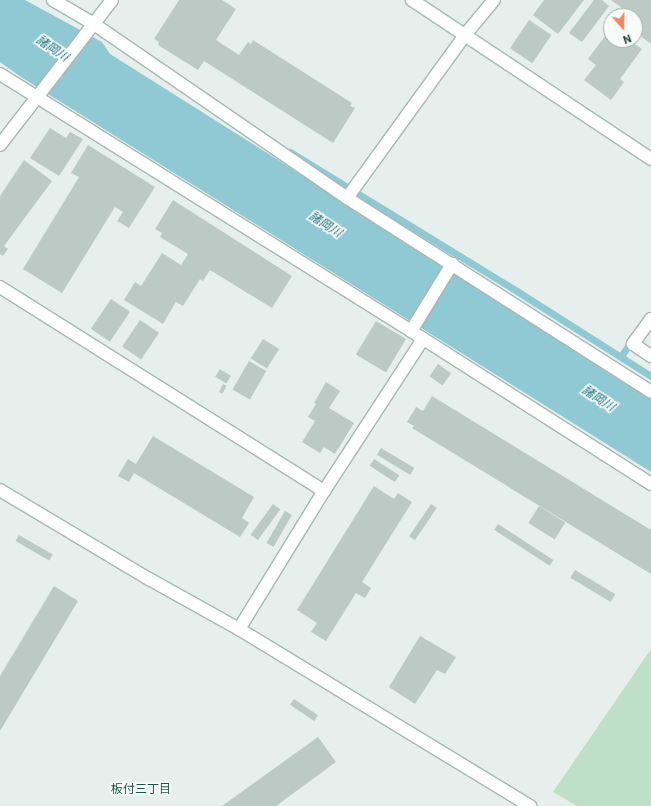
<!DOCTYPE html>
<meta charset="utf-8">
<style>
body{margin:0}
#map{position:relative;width:651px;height:806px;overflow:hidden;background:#e6efeb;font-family:Roboto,"Noto Sans JP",sans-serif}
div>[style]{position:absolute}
.green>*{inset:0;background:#bfe0c8}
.water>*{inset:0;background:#8ec9d4}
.stream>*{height:7px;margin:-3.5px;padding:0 3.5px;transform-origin:3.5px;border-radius:3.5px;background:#8ec9d4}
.building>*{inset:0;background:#bbcac4;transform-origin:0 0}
.roads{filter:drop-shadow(1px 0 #a8b8b2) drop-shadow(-1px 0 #a8b8b2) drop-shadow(0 1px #a8b8b2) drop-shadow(0 -1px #a8b8b2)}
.street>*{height:12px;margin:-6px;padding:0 6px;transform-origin:6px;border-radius:6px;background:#fff}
.secondary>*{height:12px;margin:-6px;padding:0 6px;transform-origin:6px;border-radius:6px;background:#fff}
span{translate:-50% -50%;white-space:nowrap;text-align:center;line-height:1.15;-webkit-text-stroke:3.5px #f7fbf9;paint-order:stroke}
.water-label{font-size:12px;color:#1c6f80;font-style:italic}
.neighbourhood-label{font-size:12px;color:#1f5548}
.north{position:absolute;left:603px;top:8px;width:40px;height:40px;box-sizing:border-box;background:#f7fbf9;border:1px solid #a3b1ad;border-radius:50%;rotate:160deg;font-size:11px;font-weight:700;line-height:16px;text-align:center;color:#24423a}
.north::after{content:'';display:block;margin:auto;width:14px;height:18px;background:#f4845f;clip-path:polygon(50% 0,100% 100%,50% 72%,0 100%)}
</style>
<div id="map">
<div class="green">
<i style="clip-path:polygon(651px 649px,651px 806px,577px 806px,553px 792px)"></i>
</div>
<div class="water">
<i style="clip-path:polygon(0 0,25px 0,102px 42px,110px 54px,651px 395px,651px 472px,21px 77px,0 62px)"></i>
</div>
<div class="stream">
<i style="left:290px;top:152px;width:270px;rotate:31.5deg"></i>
<i style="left:520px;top:293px;width:155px;rotate:32.4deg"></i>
<i style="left:621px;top:356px;width:19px;rotate:-55deg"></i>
</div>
<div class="building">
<i style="clip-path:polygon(179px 0,222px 0,236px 9px,216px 40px,239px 55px,248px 42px,251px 44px,253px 40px,352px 103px,350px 106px,355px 108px,333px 143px,204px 61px,198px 70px,158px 45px,159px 42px,154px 39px)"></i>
<i style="clip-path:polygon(544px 0,584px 0,558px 34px,533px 15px)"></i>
<i style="clip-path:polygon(594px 0,602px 0,609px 6px,582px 42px,569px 33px)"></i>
<i style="clip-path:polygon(611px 0,651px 0,651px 44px,635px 32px,635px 16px,627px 16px,629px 13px)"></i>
<i style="left:529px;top:20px;width:27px;height:34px;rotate:34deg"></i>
<i style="clip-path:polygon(611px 28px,611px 40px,629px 40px,642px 49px,620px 79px,624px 82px,611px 100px,584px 80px,596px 65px,588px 59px)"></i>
<i style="clip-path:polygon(50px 128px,66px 138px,70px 132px,83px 139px,59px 176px,30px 158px)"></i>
<i style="clip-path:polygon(88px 145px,155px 187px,129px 228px,117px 221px,123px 212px,115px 207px,62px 293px,23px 269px,79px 177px,71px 173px)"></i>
<i style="clip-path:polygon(24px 160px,52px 181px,4px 246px,8px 249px,3px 256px,0 254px,0 196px)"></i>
<i style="clip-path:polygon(173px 200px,292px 276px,272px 308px,210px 270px,203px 281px,200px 279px,183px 306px,176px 302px,163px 324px,124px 300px,135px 282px,141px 286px,162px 253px,181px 265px,188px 254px,160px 237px,162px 233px,155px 229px)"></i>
<i style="left:111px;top:299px;width:23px;height:36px;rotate:34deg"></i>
<i style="left:140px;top:320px;width:23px;height:32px;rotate:34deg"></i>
<i style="left:376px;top:321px;width:35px;height:39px;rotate:31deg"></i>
<i style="left:263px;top:339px;width:19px;height:23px;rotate:32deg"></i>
<i style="left:249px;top:361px;width:20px;height:33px;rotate:30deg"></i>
<i style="left:438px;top:364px;width:16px;height:15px;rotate:35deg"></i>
<i style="left:220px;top:369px;width:13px;height:9px;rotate:32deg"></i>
<i style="clip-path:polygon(326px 382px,340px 391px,329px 408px,354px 423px,335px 454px,324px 447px,320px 453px,302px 442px,315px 421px,308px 417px,316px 404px,314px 403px)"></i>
<i style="left:223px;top:384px;width:4px;height:9px;rotate:27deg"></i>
<i style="clip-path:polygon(432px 396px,651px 530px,651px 574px,412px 428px,414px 426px,407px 422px,416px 407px,423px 411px)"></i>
<i style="clip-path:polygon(153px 436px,254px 497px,242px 518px,249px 523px,240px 537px,134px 473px,129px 482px,118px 476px,128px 459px,136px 464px)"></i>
<i style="left:381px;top:448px;width:39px;height:8px;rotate:31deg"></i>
<i style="left:374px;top:459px;width:30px;height:8px;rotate:33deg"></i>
<i style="clip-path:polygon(374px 486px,394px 499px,398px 493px,412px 502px,362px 582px,371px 588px,365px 598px,356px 593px,326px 641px,311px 632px,317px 623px,297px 610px)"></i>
<i style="left:273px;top:504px;width:9px;height:38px;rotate:36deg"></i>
<i style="left:431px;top:504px;width:7px;height:39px;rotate:34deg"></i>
<i style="left:539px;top:506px;width:31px;height:20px;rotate:32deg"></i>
<i style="left:285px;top:511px;width:8px;height:37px;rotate:30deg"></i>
<i style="left:498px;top:524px;width:66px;height:7px;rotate:33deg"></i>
<i style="left:19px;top:535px;width:39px;height:7px;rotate:30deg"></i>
<i style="left:575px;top:570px;width:47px;height:9px;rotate:31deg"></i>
<i style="clip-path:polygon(54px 586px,78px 601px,0 731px,0 676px)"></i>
<i style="clip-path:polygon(420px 636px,456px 657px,445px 674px,437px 670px,415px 704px,389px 687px)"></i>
<i style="left:294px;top:699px;width:29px;height:7px;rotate:34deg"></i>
<i style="clip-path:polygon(318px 737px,336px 762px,276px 806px,222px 806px)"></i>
</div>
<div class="roads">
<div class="street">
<i style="left:53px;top:0;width:48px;rotate:30.3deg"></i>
<i style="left:94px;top:24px;width:307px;rotate:34.5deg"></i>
<i style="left:347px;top:198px;width:361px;rotate:32.5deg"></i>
<i style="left:412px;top:0;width:287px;rotate:33.6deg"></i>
<i style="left:0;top:74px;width:485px;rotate:32deg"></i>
<i style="left:411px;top:331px;width:285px;rotate:32.5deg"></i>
<i style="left:347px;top:198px;width:201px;rotate:-54.1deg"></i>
<i style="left:465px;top:35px;width:45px;rotate:-50.4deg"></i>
<i style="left:0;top:287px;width:383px;rotate:32.2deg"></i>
<i style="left:651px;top:319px;width:31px;rotate:126deg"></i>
<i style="left:633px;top:344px;width:22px;rotate:34deg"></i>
<i style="left:411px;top:331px;width:79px;rotate:-58.5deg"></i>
<i style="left:239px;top:629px;width:162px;rotate:-58.4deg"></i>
<i style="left:324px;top:491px;width:181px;rotate:-56.9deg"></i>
</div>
<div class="secondary">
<i style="left:0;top:145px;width:183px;rotate:-52.3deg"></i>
<i style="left:0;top:490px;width:174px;rotate:30.9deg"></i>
<i style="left:149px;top:579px;width:103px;rotate:29.1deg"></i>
<i style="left:239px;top:629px;width:341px;rotate:31.3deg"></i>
</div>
</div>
<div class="water-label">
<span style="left:52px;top:49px;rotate:34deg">諸岡川</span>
<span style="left:325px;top:225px;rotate:33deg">諸岡川</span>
<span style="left:598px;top:399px;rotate:33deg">諸岡川</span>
</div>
<div class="neighbourhood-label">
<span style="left:141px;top:790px">板付三丁目</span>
</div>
<div class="north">N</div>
</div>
